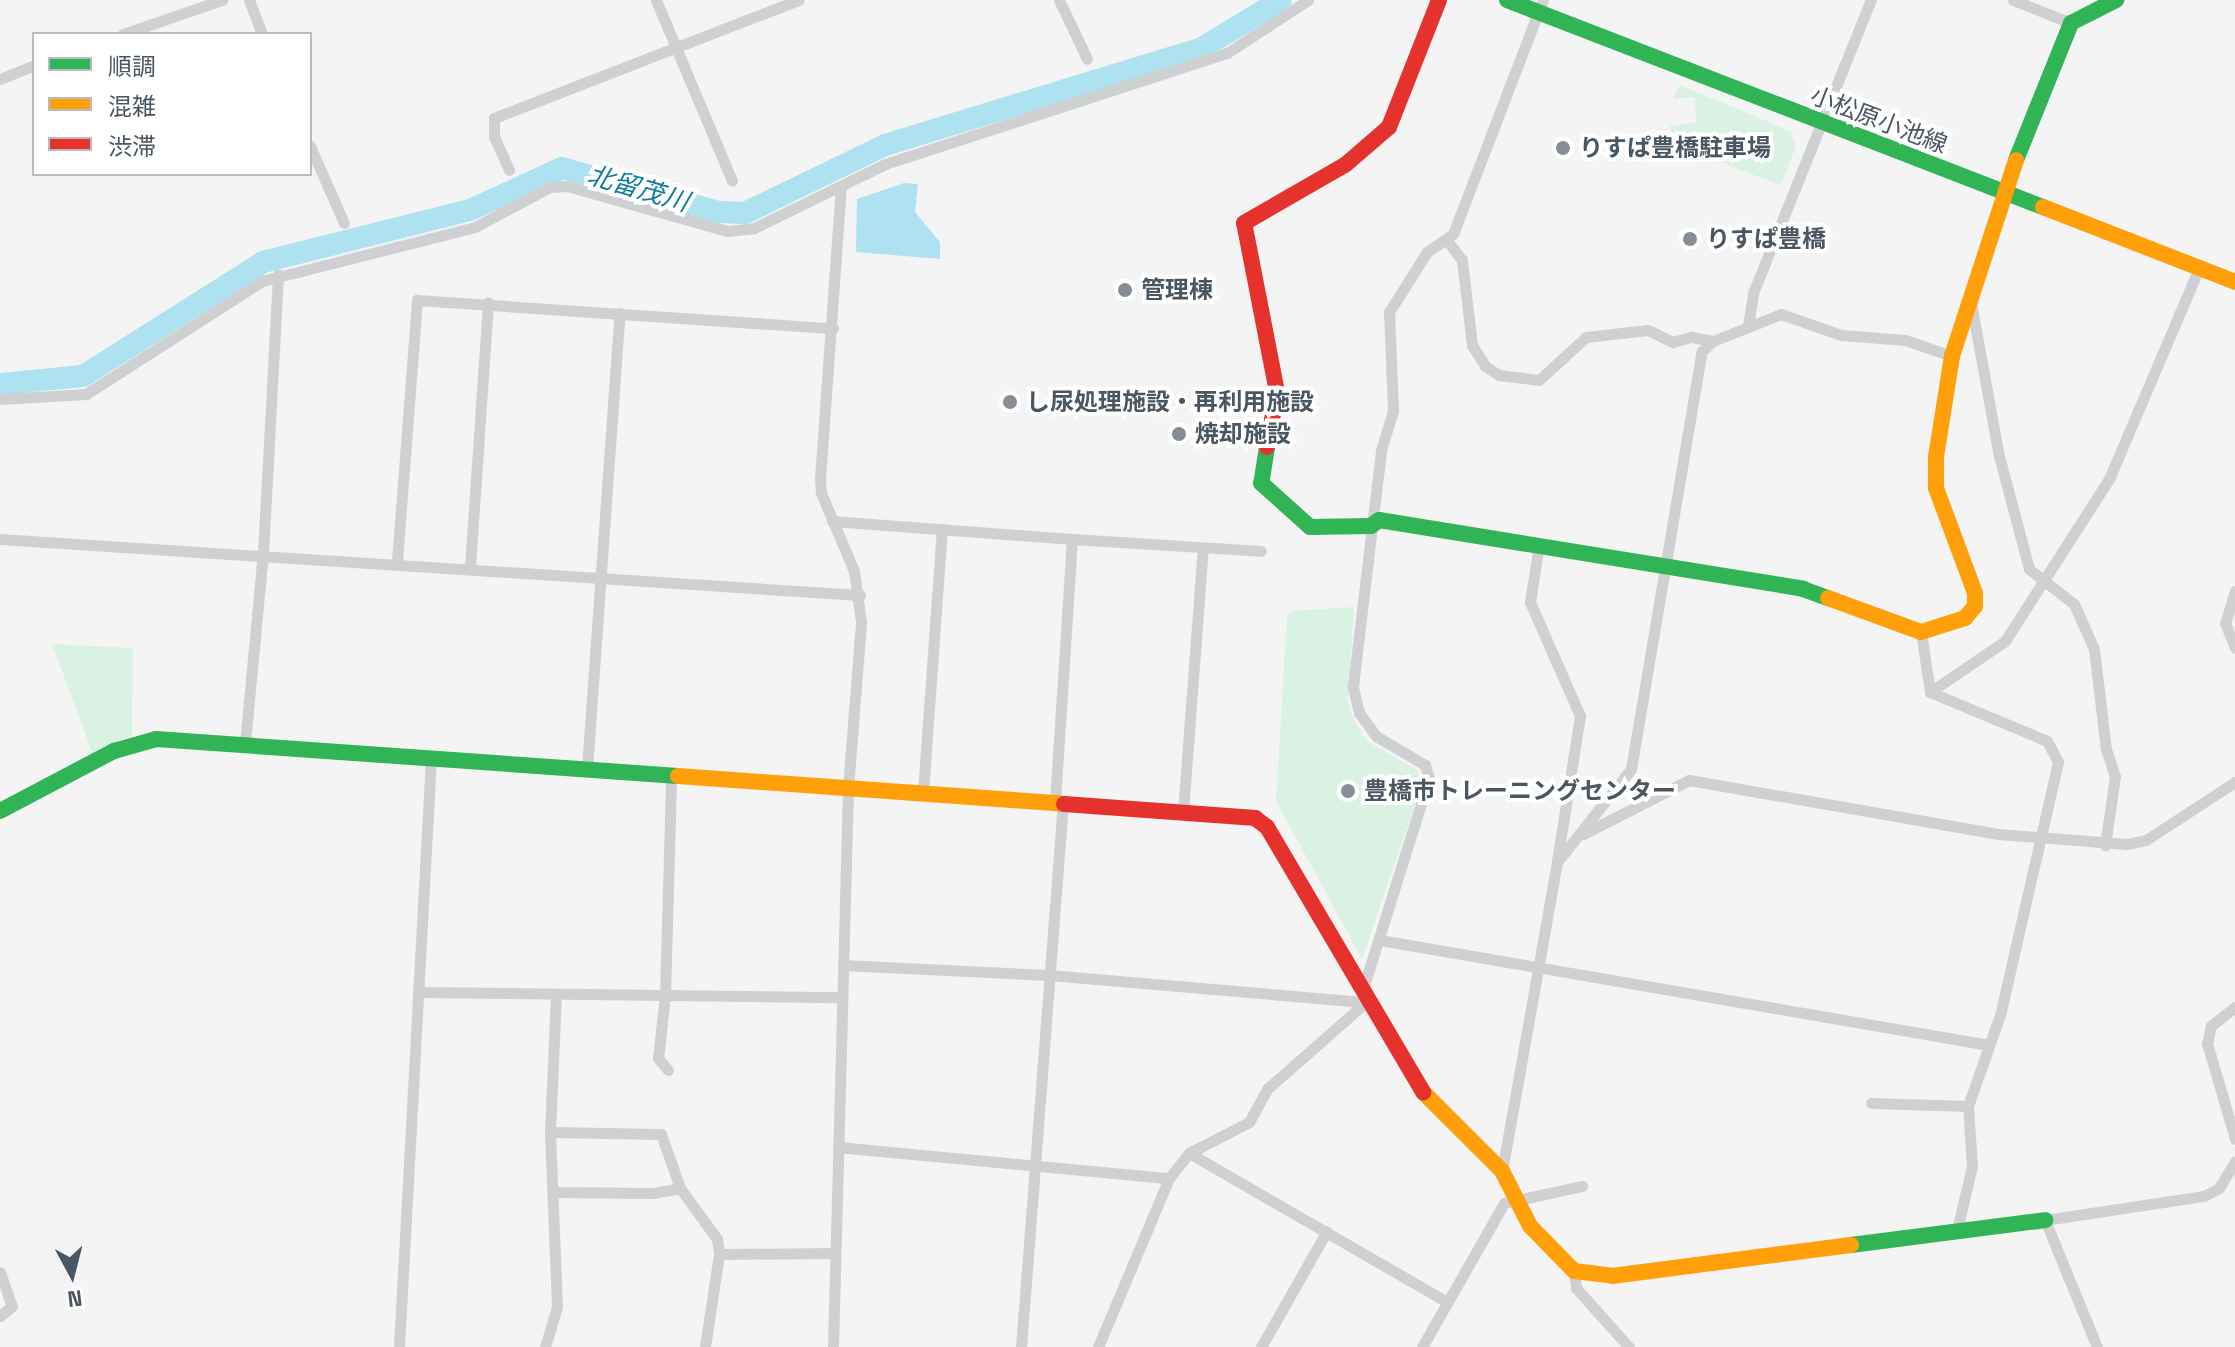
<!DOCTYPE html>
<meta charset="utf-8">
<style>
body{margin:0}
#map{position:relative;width:2235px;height:1347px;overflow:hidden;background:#f4f4f4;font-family:"Space Grotesk","Noto Sans JP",sans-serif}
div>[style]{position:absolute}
.green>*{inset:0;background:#d9f2e3}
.water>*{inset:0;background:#aee2f0}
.river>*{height:22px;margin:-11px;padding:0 11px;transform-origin:11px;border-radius:11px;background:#aee2f0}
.street>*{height:11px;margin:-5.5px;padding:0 5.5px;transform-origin:5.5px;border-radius:5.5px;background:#ced0d2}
.fast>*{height:16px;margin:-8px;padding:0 8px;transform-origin:8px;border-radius:8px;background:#30b455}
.slow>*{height:16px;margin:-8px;padding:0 8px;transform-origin:8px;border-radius:8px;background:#ff9f0a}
.jam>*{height:16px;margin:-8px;padding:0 8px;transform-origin:8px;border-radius:8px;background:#e5322d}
.dots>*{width:22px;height:22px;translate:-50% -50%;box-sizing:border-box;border:4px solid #fff;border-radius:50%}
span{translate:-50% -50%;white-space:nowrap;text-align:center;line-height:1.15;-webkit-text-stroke:8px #fff;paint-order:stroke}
.street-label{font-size:24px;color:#4a5661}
.poi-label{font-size:24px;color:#4a5661;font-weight:700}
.left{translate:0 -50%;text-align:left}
.water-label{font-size:26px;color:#0c7c9b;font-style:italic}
.legend{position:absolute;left:32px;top:32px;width:280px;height:144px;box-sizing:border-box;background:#fff;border:2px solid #b7bbc0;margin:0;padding:10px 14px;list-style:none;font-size:24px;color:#4a5661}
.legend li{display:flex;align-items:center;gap:16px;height:40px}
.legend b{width:40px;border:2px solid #b7bbc0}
.north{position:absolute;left:32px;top:1235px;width:80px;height:80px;-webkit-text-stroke:6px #fff;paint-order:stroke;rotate:173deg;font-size:22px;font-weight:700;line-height:32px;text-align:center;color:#4a5661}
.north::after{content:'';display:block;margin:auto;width:28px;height:36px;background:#4a5661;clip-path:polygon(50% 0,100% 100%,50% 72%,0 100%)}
</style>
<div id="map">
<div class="green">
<i style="clip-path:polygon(1680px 85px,1790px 131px,1796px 146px,1781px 185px,1674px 145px,1670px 126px,1697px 122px,1694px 97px,1673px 99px)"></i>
<i style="clip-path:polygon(1354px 607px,1348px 703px,1355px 723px,1368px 742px,1416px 769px,1423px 781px,1362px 959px,1276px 801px,1287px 616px,1293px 611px)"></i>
<i style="clip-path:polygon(52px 644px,133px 648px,132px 735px,92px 752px)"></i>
</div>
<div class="water">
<i style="clip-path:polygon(904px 183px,918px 184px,915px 212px,940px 242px,940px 259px,856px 252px,857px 199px)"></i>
</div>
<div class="river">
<i style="left:0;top:384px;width:83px;rotate:-5.5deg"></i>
<i style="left:83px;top:376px;width:213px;rotate:-32.3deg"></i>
<i style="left:263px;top:262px;width:213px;rotate:-14.1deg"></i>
<i style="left:470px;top:210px;width:101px;rotate:-24.5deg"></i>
<i style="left:562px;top:168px;width:163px;rotate:15.7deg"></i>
<i style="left:719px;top:212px;width:26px;rotate:2deg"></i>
<i style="left:745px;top:213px;width:156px;rotate:-25.9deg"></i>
<i style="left:885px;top:145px;width:332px;rotate:-17deg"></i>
<i style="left:1202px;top:48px;width:92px;rotate:-31.3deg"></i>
</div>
<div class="street">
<i style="left:249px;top:0;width:36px;rotate:69deg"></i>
<i style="left:656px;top:0;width:196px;rotate:67.2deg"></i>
<i style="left:1059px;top:0;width:65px;rotate:64.6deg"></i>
<i style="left:2013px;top:0;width:62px;rotate:21.6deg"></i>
<i style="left:123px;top:34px;width:105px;rotate:-19deg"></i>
<i style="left:0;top:79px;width:37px;rotate:-22deg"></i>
<i style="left:310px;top:146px;width:84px;rotate:66.2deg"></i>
<i style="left:509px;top:170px;width:36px;rotate:-114deg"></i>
<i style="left:494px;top:137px;width:19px;rotate:-90deg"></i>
<i style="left:494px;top:118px;width:327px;rotate:-21.2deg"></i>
<i style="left:1446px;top:239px;width:26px;rotate:53deg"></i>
<i style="left:1462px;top:260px;width:86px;rotate:83.3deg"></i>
<i style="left:1472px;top:345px;width:25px;rotate:58deg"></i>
<i style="left:1485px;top:366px;width:17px;rotate:33deg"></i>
<i style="left:1499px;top:375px;width:40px;rotate:7.1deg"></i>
<i style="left:1539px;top:380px;width:64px;rotate:-42.5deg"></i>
<i style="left:1586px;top:337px;width:62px;rotate:-6.4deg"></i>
<i style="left:1648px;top:330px;width:28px;rotate:26deg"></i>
<i style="left:1673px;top:342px;width:19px;rotate:-16deg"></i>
<i style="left:1691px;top:337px;width:22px;rotate:10deg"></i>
<i style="left:1970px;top:297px;width:162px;rotate:79.7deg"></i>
<i style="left:1999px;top:456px;width:117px;rotate:75.1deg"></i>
<i style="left:2029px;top:569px;width:57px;rotate:37.9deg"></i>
<i style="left:2074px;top:604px;width:49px;rotate:66deg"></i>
<i style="left:2094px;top:649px;width:101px;rotate:83.2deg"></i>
<i style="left:2106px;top:749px;width:28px;rotate:72deg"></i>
<i style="left:2115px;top:776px;width:70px;rotate:98.2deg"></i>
<i style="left:1748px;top:326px;width:33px;rotate:-81deg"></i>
<i style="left:1753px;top:293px;width:316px;rotate:-68.1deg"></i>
<i style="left:0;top:399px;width:86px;rotate:-3.3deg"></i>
<i style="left:86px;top:394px;width:209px;rotate:-32.7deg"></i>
<i style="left:262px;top:281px;width:220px;rotate:-14.2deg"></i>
<i style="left:475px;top:227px;width:85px;rotate:-28.1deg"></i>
<i style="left:550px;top:187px;width:17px;rotate:-3deg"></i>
<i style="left:567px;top:186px;width:166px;rotate:15.7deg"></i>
<i style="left:727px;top:231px;width:27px;rotate:-6deg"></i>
<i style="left:754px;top:228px;width:146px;rotate:-26deg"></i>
<i style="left:885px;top:164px;width:360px;rotate:-18deg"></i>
<i style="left:1227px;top:53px;width:97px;rotate:-33.2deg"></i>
<i style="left:832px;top:521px;width:241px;rotate:4.3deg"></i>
<i style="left:1072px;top:539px;width:264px;rotate:93.7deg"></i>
<i style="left:0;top:539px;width:862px;rotate:3.73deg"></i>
<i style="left:1072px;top:539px;width:189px;rotate:3.6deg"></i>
<i style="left:1539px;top:544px;width:59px;rotate:98.8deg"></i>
<i style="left:1530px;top:602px;width:124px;rotate:66.3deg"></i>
<i style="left:1580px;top:716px;width:148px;rotate:99deg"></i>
<i style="left:397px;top:561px;width:262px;rotate:-85.6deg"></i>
<i style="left:417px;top:300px;width:417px;rotate:3.9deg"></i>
<i style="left:470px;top:567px;width:265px;rotate:-86.1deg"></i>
<i style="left:2235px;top:591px;width:34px;rotate:107deg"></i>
<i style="left:2225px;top:623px;width:27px;rotate:68deg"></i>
<i style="left:1921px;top:632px;width:61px;rotate:81.5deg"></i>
<i style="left:1930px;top:692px;width:127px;rotate:22.7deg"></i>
<i style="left:2047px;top:741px;width:24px;rotate:62deg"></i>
<i style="left:2058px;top:762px;width:260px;rotate:102.9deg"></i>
<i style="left:2000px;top:1015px;width:96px;rotate:109.4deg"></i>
<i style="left:1968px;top:1106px;width:60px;rotate:86.2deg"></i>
<i style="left:1972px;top:1166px;width:66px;rotate:103.2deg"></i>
<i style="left:1930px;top:692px;width:91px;rotate:-34.2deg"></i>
<i style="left:2005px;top:641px;width:193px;rotate:-57.3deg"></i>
<i style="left:2109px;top:479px;width:229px;rotate:-66.9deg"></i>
<i style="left:245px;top:743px;width:191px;rotate:-84.6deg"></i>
<i style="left:263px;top:553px;width:279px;rotate:-86.9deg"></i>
<i style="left:587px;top:768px;width:456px;rotate:-85.9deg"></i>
<i style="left:923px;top:793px;width:265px;rotate:-85.9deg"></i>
<i style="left:1183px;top:812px;width:265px;rotate:-85.7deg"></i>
<i style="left:1583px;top:834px;width:119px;rotate:-27deg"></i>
<i style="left:1689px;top:780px;width:314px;rotate:9.9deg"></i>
<i style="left:1998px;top:834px;width:129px;rotate:4.4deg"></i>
<i style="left:2127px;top:844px;width:19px;rotate:-12deg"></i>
<i style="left:2146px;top:840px;width:106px;rotate:-33.1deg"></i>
<i style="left:1380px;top:940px;width:618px;rotate:9.78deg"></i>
<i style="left:843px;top:965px;width:206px;rotate:2.8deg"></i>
<i style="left:1049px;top:975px;width:318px;rotate:4.9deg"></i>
<i style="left:418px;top:992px;width:424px;rotate:0.7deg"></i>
<i style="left:1362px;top:992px;width:224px;rotate:-72.6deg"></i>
<i style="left:1429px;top:778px;width:14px;rotate:-107deg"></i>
<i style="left:1425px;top:765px;width:57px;rotate:-149.4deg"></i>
<i style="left:1376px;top:736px;width:29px;rotate:-126deg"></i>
<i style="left:1359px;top:713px;width:28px;rotate:-103deg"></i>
<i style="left:1353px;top:686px;width:238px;rotate:-83.2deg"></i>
<i style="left:1381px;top:450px;width:41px;rotate:-72.9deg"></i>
<i style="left:1393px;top:411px;width:99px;rotate:-92.3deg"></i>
<i style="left:1389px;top:312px;width:71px;rotate:-57.7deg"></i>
<i style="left:1427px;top:252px;width:32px;rotate:-35deg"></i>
<i style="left:1453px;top:234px;width:251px;rotate:-69deg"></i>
<i style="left:2235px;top:1007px;width:31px;rotate:142deg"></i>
<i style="left:2211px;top:1026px;width:17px;rotate:103deg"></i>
<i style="left:2207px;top:1043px;width:100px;rotate:73.7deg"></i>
<i style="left:668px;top:1070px;width:16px;rotate:-130deg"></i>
<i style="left:658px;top:1058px;width:62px;rotate:-83.6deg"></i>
<i style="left:665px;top:996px;width:221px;rotate:-88.4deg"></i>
<i style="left:1871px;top:1103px;width:97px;rotate:1.8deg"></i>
<i style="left:550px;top:1132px;width:111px;rotate:1deg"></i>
<i style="left:661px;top:1134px;width:57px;rotate:70.6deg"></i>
<i style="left:680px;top:1188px;width:63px;rotate:54deg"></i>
<i style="left:717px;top:1239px;width:15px;rotate:82deg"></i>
<i style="left:838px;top:1147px;width:332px;rotate:5.4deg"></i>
<i style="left:1189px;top:1153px;width:298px;rotate:30deg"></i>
<i style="left:1502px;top:1171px;width:314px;rotate:-79.9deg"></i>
<i style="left:1557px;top:862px;width:119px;rotate:-51.5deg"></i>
<i style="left:1631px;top:769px;width:424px;rotate:-80.4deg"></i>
<i style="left:1702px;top:351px;width:15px;rotate:-42deg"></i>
<i style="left:1713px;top:341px;width:73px;rotate:-21.7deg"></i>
<i style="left:1781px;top:314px;width:64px;rotate:19.3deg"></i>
<i style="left:1841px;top:335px;width:64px;rotate:4.5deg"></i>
<i style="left:1905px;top:340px;width:50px;rotate:18.8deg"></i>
<i style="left:553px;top:1192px;width:100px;rotate:0.6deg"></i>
<i style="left:653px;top:1193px;width:27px;rotate:-10deg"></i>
<i style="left:1574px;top:1271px;width:17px;rotate:83deg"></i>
<i style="left:1576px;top:1288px;width:79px;rotate:48.1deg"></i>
<i style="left:0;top:1272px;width:36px;rotate:71deg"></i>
<i style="left:12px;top:1306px;width:16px;rotate:140deg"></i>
<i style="left:399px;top:1347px;width:590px;rotate:-86.89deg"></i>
<i style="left:545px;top:1347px;width:42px;rotate:-73.3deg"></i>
<i style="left:557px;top:1307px;width:175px;rotate:-92.3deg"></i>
<i style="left:550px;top:1132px;width:138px;rotate:-87.5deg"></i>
<i style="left:705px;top:1347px;width:94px;rotate:-81.4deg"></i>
<i style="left:719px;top:1254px;width:116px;rotate:-0.5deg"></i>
<i style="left:833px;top:1347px;width:559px;rotate:-88.46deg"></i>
<i style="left:848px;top:788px;width:167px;rotate:-85.5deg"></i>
<i style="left:861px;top:622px;width:51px;rotate:-97.8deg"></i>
<i style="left:854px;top:571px;width:85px;rotate:-112.9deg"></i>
<i style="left:821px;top:493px;width:15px;rotate:-94deg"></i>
<i style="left:820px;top:478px;width:293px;rotate:-85.9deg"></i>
<i style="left:1021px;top:1347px;width:546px;rotate:-85.59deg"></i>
<i style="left:1098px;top:1347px;width:183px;rotate:-67.2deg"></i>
<i style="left:1169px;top:1178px;width:32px;rotate:-51deg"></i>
<i style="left:1189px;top:1153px;width:68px;rotate:-27.3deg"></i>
<i style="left:1249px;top:1122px;width:38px;rotate:-61deg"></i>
<i style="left:1267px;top:1089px;width:132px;rotate:-41.3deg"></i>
<i style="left:1261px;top:1347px;width:133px;rotate:-60.4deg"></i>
<i style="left:1422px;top:1347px;width:166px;rotate:-60.3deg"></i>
<i style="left:1504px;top:1203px;width:80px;rotate:-12.3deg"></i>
<i style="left:2097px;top:1347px;width:137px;rotate:-112.3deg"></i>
<i style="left:2045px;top:1220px;width:161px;rotate:-8.6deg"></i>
<i style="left:2204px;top:1196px;width:17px;rotate:-28deg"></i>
<i style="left:2219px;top:1188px;width:31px;rotate:-59deg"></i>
</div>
<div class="fast">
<i style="left:1507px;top:0;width:575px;rotate:21.12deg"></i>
<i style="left:2016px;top:160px;width:148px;rotate:-68.1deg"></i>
<i style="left:2071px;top:23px;width:51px;rotate:-27.1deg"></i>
<i style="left:1267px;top:447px;width:36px;rotate:99deg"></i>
<i style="left:1261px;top:483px;width:66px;rotate:41.9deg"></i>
<i style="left:1310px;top:527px;width:61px;rotate:-0.9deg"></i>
<i style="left:1371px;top:526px;width:10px;rotate:-37deg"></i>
<i style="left:1379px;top:520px;width:430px;rotate:9.2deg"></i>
<i style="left:1803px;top:589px;width:27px;rotate:20deg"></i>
<i style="left:0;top:811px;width:129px;rotate:-27.8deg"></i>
<i style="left:114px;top:751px;width:44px;rotate:-15.9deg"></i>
<i style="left:156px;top:739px;width:523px;rotate:4.05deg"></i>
<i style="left:1851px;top:1245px;width:196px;rotate:-7.3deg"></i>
</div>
<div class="slow">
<i style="left:2043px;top:207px;width:206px;rotate:21.3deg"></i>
<i style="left:1828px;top:598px;width:99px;rotate:20.1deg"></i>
<i style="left:1921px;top:632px;width:46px;rotate:-17.7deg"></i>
<i style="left:1965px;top:618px;width:16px;rotate:-50deg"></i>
<i style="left:1975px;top:606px;width:13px;rotate:-90deg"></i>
<i style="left:1975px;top:593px;width:112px;rotate:-110.4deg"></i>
<i style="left:1936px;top:488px;width:31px;rotate:-90deg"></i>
<i style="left:1936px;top:457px;width:102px;rotate:-81deg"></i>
<i style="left:1952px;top:356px;width:206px;rotate:-71.9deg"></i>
<i style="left:678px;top:776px;width:387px;rotate:4.1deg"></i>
<i style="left:1423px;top:1092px;width:112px;rotate:45deg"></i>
<i style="left:1502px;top:1171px;width:62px;rotate:63deg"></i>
<i style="left:1530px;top:1226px;width:63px;rotate:45.6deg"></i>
<i style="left:1574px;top:1271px;width:38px;rotate:7deg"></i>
<i style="left:1612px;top:1276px;width:241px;rotate:-7.4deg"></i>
</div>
<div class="jam">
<i style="left:1267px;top:447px;width:56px;rotate:-79.7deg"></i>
<i style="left:1277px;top:392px;width:172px;rotate:-101deg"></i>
<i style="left:1244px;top:223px;width:116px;rotate:-29.9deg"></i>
<i style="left:1345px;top:165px;width:58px;rotate:-40.8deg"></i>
<i style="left:1389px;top:127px;width:136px;rotate:-68.5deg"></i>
<i style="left:1064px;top:804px;width:192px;rotate:4.2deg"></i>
<i style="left:1255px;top:818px;width:15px;rotate:37deg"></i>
<i style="left:1267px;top:827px;width:308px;rotate:59.5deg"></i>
</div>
<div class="dots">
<i style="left:1563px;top:148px;background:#868d94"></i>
<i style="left:1690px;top:239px;background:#868d94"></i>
<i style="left:1125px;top:290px;background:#868d94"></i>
<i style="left:1010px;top:402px;background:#868d94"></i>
<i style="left:1179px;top:434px;background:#868d94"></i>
<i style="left:1348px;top:791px;background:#868d94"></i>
</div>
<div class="street-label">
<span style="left:1879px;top:120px;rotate:21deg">小松原小池線</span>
</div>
<div class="poi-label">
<span class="left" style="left:1579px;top:148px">りすぱ豊橋駐車場</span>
<span class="left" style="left:1706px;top:239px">りすぱ豊橋</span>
<span class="left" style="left:1141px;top:290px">管理棟</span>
<span class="left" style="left:1026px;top:402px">し尿処理施設・再利用施設</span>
<span class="left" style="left:1195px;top:434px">焼却施設</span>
<span class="left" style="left:1364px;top:791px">豊橋市トレーニングセンター</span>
</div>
<div class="water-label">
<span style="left:638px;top:189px;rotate:16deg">北留茂川</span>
</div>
<ul class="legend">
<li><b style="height:10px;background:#30b455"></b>順調</li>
<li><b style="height:10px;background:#ff9f0a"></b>混雑</li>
<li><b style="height:10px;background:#e5322d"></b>渋滞</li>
</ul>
<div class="north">N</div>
</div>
